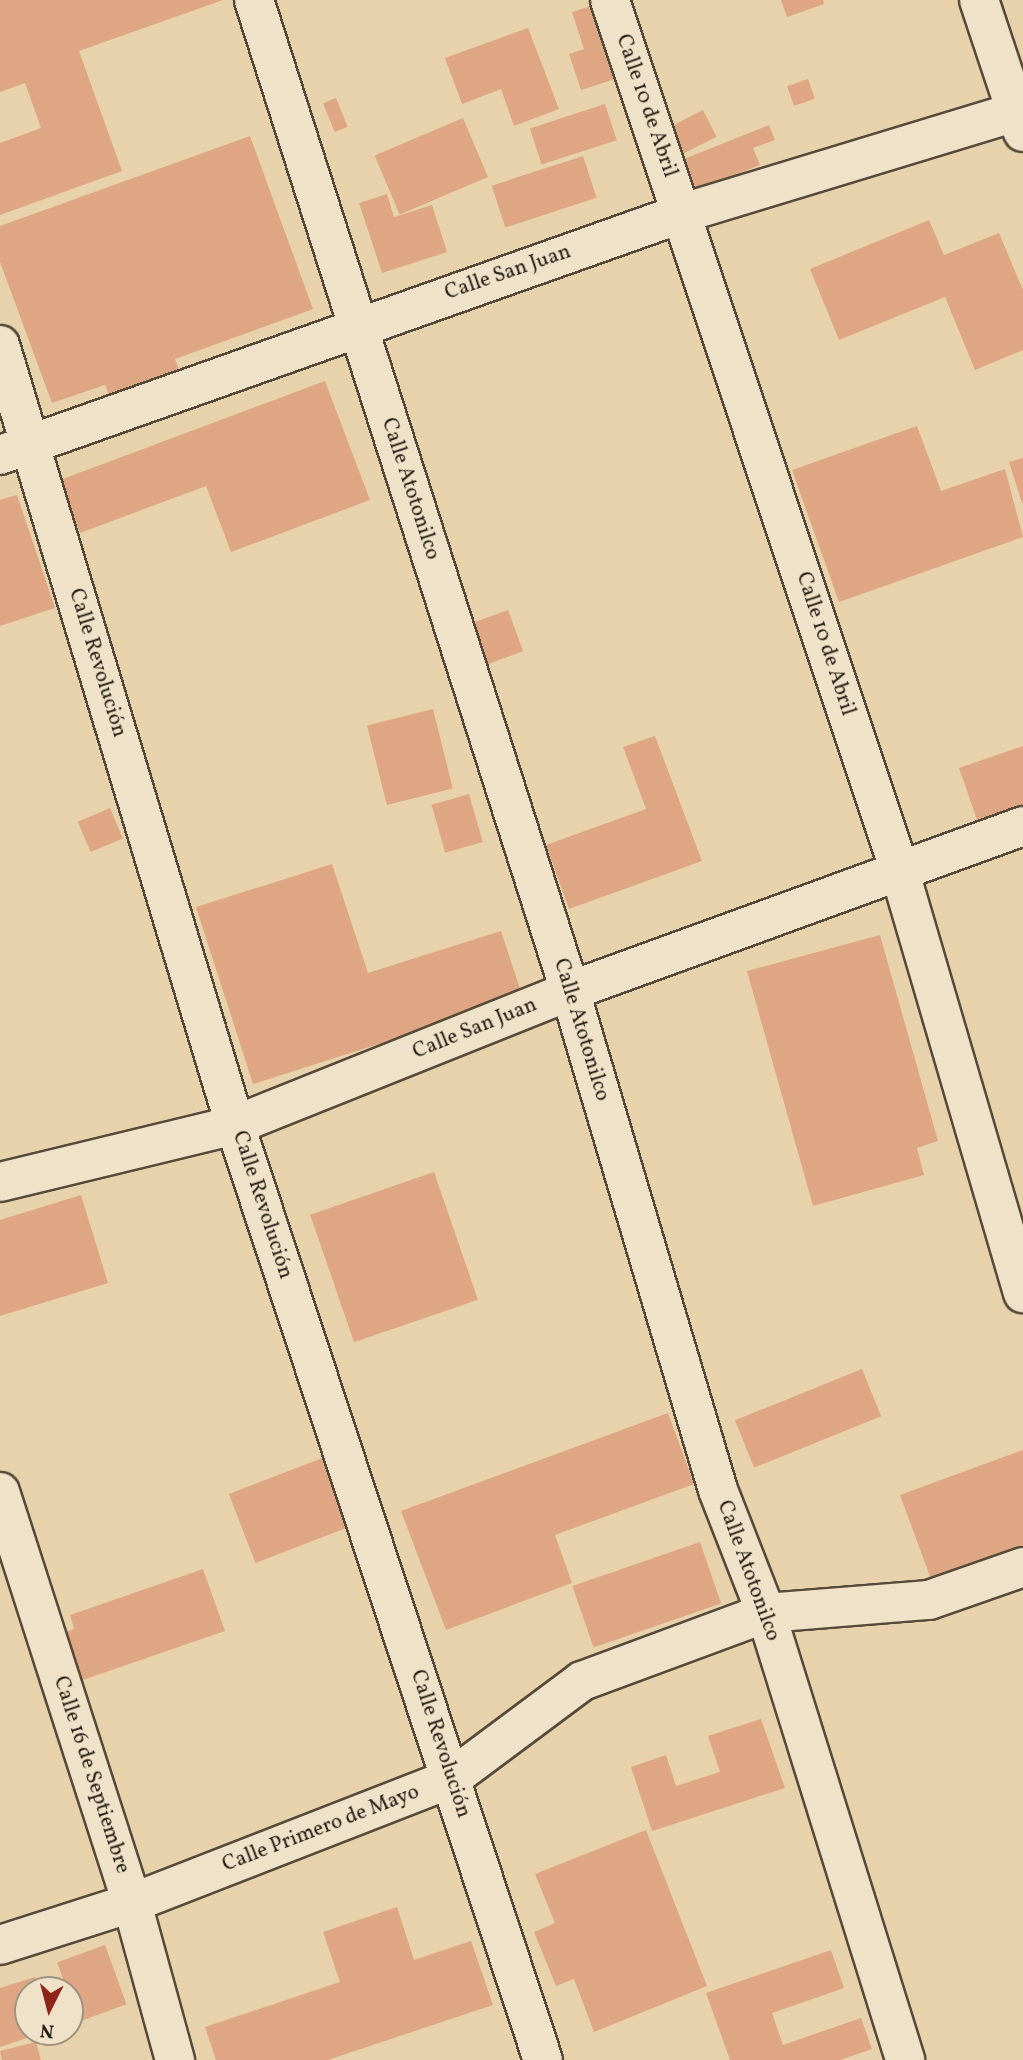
<!DOCTYPE html>
<meta charset="utf-8">
<style>
body{margin:0}
#map{position:relative;width:1023px;height:2060px;overflow:hidden;background:#e7d2ac;font-family:Vollkorn,serif}
div>[style]{position:absolute}
.building>*{inset:0;background:#dfa683;transform-origin:0 0}
.roads{filter:drop-shadow(2px 0 #554a39) drop-shadow(-2px 0 #554a39) drop-shadow(0 2px #554a39) drop-shadow(0 -2px #554a39)}
.street>*{height:38px;margin:-19px;padding:0 19px;transform-origin:19px;border-radius:19px;background:#efe2c9}
span{translate:-50% -50%;white-space:nowrap;text-align:center;line-height:1.15;-webkit-text-stroke:7px #efe2c9;paint-order:stroke}
.street-label{font-size:21px;color:#241d13}
.north{position:absolute;left:14px;top:1976px;width:70px;height:70px;box-sizing:border-box;background:#efe2c9;border:2px solid #9e9380;border-radius:50%;rotate:186deg;font-size:19px;font-weight:700;line-height:28px;text-align:center;color:#241d13}
.north::after{content:'';display:block;margin:auto;width:24px;height:32px;background:#8f2418;clip-path:polygon(50% 0,100% 100%,50% 72%,0 100%)}
</style>
<div id="map">
<div class="building">
<i style="clip-path:polygon(0 0,223px 0,79px 51px,122px 171px,0 215px,0 143px,41px 128px,25px 83px,0 92px)"></i>
<i style="clip-path:polygon(781px 0,823px 0,824px 4px,787px 17px)"></i>
<i style="clip-path:polygon(591px 6px,615px 79px,581px 90px,569px 54px,584px 49px,572px 12px)"></i>
<i style="clip-path:polygon(528px 28px,559px 109px,514px 126px,501px 89px,462px 104px,445px 58px)"></i>
<i style="left:808px;top:79px;width:21px;height:22px;rotate:71deg"></i>
<i style="left:336px;top:98px;width:31px;height:14px;rotate:68deg"></i>
<i style="left:605px;top:104px;width:38px;height:79px;rotate:72deg"></i>
<i style="left:703px;top:110px;width:30px;height:39px;rotate:63deg"></i>
<i style="left:463px;top:118px;width:64px;height:96px;rotate:67deg"></i>
<i style="clip-path:polygon(769px 125px,775px 140px,753px 148px,760px 165px,692px 192px,679px 161px)"></i>
<i style="clip-path:polygon(250px 136px,313px 309px,175px 359px,182px 377px,112px 402px,105px 385px,52px 403px,0 262px,0 226px)"></i>
<i style="left:583px;top:156px;width:44px;height:96px;rotate:72deg"></i>
<i style="clip-path:polygon(387px 194px,394px 217px,432px 205px,447px 252px,382px 273px,359px 203px)"></i>
<i style="clip-path:polygon(929px 220px,944px 255px,999px 233px,1023px 290px,1023px 350px,975px 370px,945px 297px,839px 340px,810px 269px)"></i>
<i style="clip-path:polygon(325px 381px,370px 500px,231px 552px,206px 486px,80px 533px,60px 480px)"></i>
<i style="clip-path:polygon(917px 426px,941px 491px,1005px 469px,1023px 537px,839px 602px,792px 470px)"></i>
<i style="clip-path:polygon(1023px 458px,1023px 503px,1022px 503px,1009px 462px)"></i>
<i style="clip-path:polygon(17px 495px,55px 608px,0 626px,0 500px)"></i>
<i style="left:508px;top:610px;width:44px;height:39px;rotate:70deg"></i>
<i style="left:433px;top:709px;width:82px;height:68px;rotate:76deg"></i>
<i style="clip-path:polygon(655px 736px,702px 861px,569px 909px,546px 845px,646px 809px,623px 747px)"></i>
<i style="clip-path:polygon(1023px 746px,1023px 817px,981px 831px,959px 768px)"></i>
<i style="left:469px;top:794px;width:50px;height:39px;rotate:74deg"></i>
<i style="left:110px;top:808px;width:33px;height:35px;rotate:67deg"></i>
<i style="clip-path:polygon(332px 864px,368px 973px,501px 931px,523px 998px,253px 1084px,196px 907px)"></i>
<i style="clip-path:polygon(880px 935px,938px 1141px,917px 1148px,924px 1175px,813px 1206px,747px 971px)"></i>
<i style="left:434px;top:1172px;width:135px;height:131px;rotate:71deg"></i>
<i style="clip-path:polygon(81px 1195px,108px 1283px,0 1316px,0 1220px)"></i>
<i style="left:862px;top:1369px;width:51px;height:137px;rotate:68deg"></i>
<i style="clip-path:polygon(668px 1413px,694px 1484px,555px 1535px,572px 1583px,446px 1630px,401px 1511px)"></i>
<i style="clip-path:polygon(1023px 1450px,1023px 1548px,932px 1582px,900px 1495px)"></i>
<i style="left:325px;top:1457px;width:74px;height:103px;rotate:69deg"></i>
<i style="left:700px;top:1542px;width:65px;height:135px;rotate:71deg"></i>
<i style="clip-path:polygon(203px 1569px,225px 1631px,68px 1685px,51px 1637px,74px 1629px,70px 1615px)"></i>
<i style="clip-path:polygon(761px 1719px,785px 1788px,652px 1831px,631px 1767px,666px 1755px,676px 1786px,720px 1772px,708px 1736px)"></i>
<i style="clip-path:polygon(646px 1830px,707px 1986px,594px 2032px,574px 1979px,556px 1986px,534px 1932px,555px 1923px,535px 1874px)"></i>
<i style="clip-path:polygon(397px 1907px,414px 1960px,471px 1941px,493px 2005px,328px 2060px,216px 2060px,205px 2027px,340px 1982px,323px 1932px)"></i>
<i style="left:105px;top:1945px;width:63px;height:51px;rotate:70deg"></i>
<i style="clip-path:polygon(831px 1950px,844px 1988px,772px 2013px,783px 2045px,861px 2018px,872px 2049px,840px 2060px,730px 2060px,706px 1993px)"></i>
<i style="clip-path:polygon(35px 1977px,39px 1990px,28px 1990px,28px 2032px,45px 2032px,0 2047px,0 1988px)"></i>
<i style="clip-path:polygon(36px 2042px,41px 2060px,2px 2060px,0 2051px)"></i>
</div>
<div class="roads">
<div class="street">
<i style="left:254px;top:0;width:1040px;rotate:72.31deg"></i>
<i style="left:570px;top:991px;width:520px;rotate:73.48deg"></i>
<i style="left:718px;top:1490px;width:132px;rotate:68.7deg"></i>
<i style="left:766px;top:1613px;width:468px;rotate:72.7deg"></i>
<i style="left:610px;top:0;width:916px;rotate:71.6deg"></i>
<i style="left:899px;top:869px;width:442px;rotate:73.7deg"></i>
<i style="left:979px;top:0;width:139px;rotate:71.6deg"></i>
<i style="left:0;top:345px;width:815px;rotate:73.23deg"></i>
<i style="left:235px;top:1125px;width:984px;rotate:71.77deg"></i>
<i style="left:0;top:455px;width:725px;rotate:-19.51deg"></i>
<i style="left:683px;top:213px;width:355px;rotate:-16.9deg"></i>
<i style="left:0;top:1182px;width:242px;rotate:-13.6deg"></i>
<i style="left:235px;top:1125px;width:361px;rotate:-21.8deg"></i>
<i style="left:570px;top:991px;width:482px;rotate:-20deg"></i>
<i style="left:0;top:1492px;width:432px;rotate:72.2deg"></i>
<i style="left:132px;top:1903px;width:163px;rotate:74.7deg"></i>
<i style="left:0;top:1945px;width:139px;rotate:-17.7deg"></i>
<i style="left:132px;top:1903px;width:344px;rotate:-21.3deg"></i>
<i style="left:452px;top:1778px;width:162px;rotate:-36.7deg"></i>
<i style="left:582px;top:1681px;width:196px;rotate:-20.3deg"></i>
<i style="left:766px;top:1613px;width:164px;rotate:-4.6deg"></i>
<i style="left:929px;top:1600px;width:100px;rotate:-19.3deg"></i>
</div>
</div>
<div class="street-label">
<span style="left:646px;top:106px;rotate:71deg">Calle 10 de Abril</span>
<span style="left:508px;top:273px;rotate:-19deg">Calle San Juan</span>
<span style="left:410px;top:489px;rotate:72deg">Calle Atotonilco</span>
<span style="left:825px;top:644px;rotate:72deg">Calle 10 de Abril</span>
<span style="left:97px;top:663px;rotate:73deg">Calle Revolución</span>
<span style="left:475px;top:1029px;rotate:-22deg">Calle San Juan</span>
<span style="left:581px;top:1030px;rotate:73deg">Calle Atotonilco</span>
<span style="left:262px;top:1205px;rotate:72deg">Calle Revolución</span>
<span style="left:748px;top:1571px;rotate:70deg">Calle Atotonilco</span>
<span style="left:440px;top:1744px;rotate:72deg">Calle Revolución</span>
<span style="left:91px;top:1775px;rotate:72deg">Calle 16 de Septiembre</span>
<span style="left:321px;top:1829px;rotate:-21deg">Calle Primero de Mayo</span>
</div>
<div class="north">N</div>
</div>
